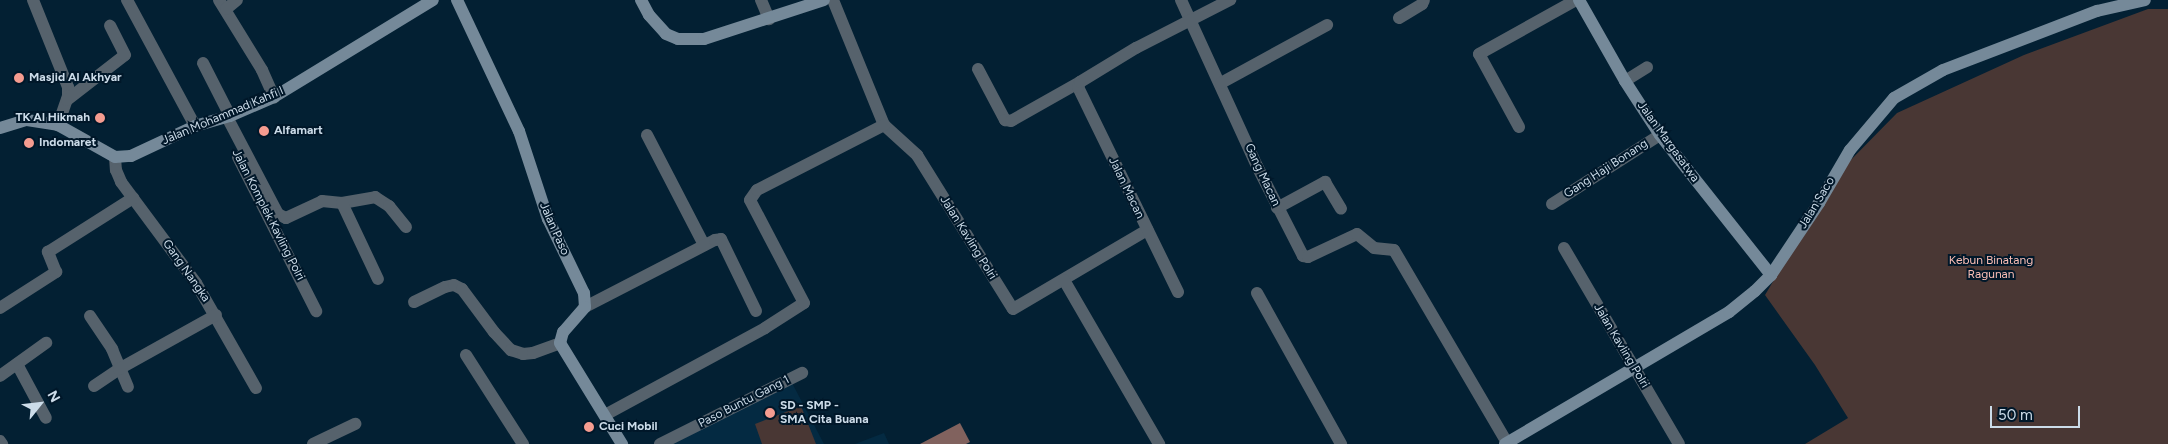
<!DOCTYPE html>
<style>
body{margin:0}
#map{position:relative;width:2168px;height:444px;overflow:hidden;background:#032033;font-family:Figtree,sans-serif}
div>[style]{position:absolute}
.built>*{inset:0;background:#042a42}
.green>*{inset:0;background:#493734}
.water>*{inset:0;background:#81625e}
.minor>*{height:12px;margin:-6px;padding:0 6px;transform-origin:6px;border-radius:6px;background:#56626c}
.secondary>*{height:12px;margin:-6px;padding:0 6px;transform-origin:6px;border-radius:6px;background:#758999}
.dots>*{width:14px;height:14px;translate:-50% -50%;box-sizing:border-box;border:2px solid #001729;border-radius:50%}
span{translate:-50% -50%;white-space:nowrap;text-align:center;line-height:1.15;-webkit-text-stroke:4px #001729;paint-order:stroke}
.poi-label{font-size:12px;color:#ccdce9;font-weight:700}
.left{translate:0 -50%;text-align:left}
.right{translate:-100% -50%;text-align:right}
.street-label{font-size:12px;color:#ccdce9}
.park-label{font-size:12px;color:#fabeb5}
.north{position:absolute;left:15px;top:379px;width:50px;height:50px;-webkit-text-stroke:4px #001729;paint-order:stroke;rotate:61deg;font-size:14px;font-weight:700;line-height:20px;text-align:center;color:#ccdce9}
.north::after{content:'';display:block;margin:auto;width:18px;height:22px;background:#ccdce9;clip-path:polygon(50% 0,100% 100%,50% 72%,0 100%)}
.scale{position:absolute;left:1990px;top:406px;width:90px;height:22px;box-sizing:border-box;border:2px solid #ccdce9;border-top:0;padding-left:6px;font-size:15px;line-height:18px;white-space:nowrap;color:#ccdce9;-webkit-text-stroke:4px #001729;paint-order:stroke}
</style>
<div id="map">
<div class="built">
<i style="clip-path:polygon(792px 383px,824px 444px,672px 444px)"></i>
<i style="clip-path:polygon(884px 433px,889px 444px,855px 444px)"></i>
</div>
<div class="green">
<i style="clip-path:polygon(2148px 9px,2168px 9px,2168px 444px,1805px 444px,1848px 418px,1815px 365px,1765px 295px,1836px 175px,1897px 113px,2024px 55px)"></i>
<i style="clip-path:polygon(801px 406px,816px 444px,762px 444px,755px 424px)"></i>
</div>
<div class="water">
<i style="clip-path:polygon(960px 423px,970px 442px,966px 444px,920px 444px)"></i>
</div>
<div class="minor">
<i style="left:33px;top:0;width:94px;rotate:68.1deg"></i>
<i style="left:68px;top:87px;width:9px;rotate:90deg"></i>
<i style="left:68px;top:96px;width:31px;rotate:109deg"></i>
<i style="left:127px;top:0;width:143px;rotate:61.6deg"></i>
<i style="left:219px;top:0;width:82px;rotate:58.4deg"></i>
<i style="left:262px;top:70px;width:30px;rotate:66deg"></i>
<i style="left:761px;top:0;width:21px;rotate:67deg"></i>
<i style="left:833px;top:0;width:135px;rotate:67.8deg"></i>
<i style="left:884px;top:125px;width:45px;rotate:42.3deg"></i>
<i style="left:917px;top:155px;width:181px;rotate:58.1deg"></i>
<i style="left:1013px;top:309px;width:156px;rotate:-30.5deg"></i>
<i style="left:1181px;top:0;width:183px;rotate:65.4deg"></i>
<i style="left:1257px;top:166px;width:101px;rotate:62.9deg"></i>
<i style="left:1303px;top:256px;width:5px;rotate:11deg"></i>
<i style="left:1308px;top:257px;width:54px;rotate:-25.1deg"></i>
<i style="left:1357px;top:234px;width:22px;rotate:39deg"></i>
<i style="left:1374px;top:248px;width:20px;rotate:6deg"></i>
<i style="left:1394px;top:250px;width:225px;rotate:59.6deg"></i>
<i style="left:226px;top:9px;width:14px;rotate:-39deg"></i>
<i style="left:1399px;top:18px;width:27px;rotate:-31deg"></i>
<i style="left:1422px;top:4px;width:4px;rotate:-63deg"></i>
<i style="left:203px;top:63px;width:59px;rotate:63deg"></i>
<i style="left:978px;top:69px;width:58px;rotate:62.1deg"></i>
<i style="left:1005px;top:120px;width:6px;rotate:9deg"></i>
<i style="left:1011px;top:121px;width:79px;rotate:-29.5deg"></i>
<i style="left:1625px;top:81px;width:26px;rotate:-32deg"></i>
<i style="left:1221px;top:83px;width:121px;rotate:-28.7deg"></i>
<i style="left:67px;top:100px;width:73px;rotate:-37.8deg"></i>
<i style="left:125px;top:55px;width:33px;rotate:-117deg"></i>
<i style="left:227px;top:117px;width:110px;rotate:62.3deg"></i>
<i style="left:278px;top:214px;width:9px;rotate:27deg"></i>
<i style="left:286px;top:218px;width:40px;rotate:-25deg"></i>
<i style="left:322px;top:201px;width:20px;rotate:6deg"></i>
<i style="left:342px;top:203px;width:34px;rotate:-10deg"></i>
<i style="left:375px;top:197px;width:17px;rotate:33deg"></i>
<i style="left:389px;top:206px;width:27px;rotate:51deg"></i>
<i style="left:1519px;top:127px;width:83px;rotate:-118.7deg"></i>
<i style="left:1479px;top:54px;width:111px;rotate:-29.1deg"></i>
<i style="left:647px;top:135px;width:124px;rotate:62.6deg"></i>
<i style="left:115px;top:157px;width:13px;rotate:86deg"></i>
<i style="left:116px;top:170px;width:13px;rotate:67deg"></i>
<i style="left:121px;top:182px;width:126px;rotate:53.4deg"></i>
<i style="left:196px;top:283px;width:121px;rotate:60.3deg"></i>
<i style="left:238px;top:157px;width:173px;rotate:63.1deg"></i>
<i style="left:342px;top:203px;width:84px;rotate:64.7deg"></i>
<i style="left:1552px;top:204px;width:128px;rotate:-32.6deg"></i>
<i style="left:1277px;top:208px;width:55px;rotate:-28.4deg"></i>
<i style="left:1325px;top:182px;width:31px;rotate:59deg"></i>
<i style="left:1564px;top:248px;width:227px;rotate:59.6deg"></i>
<i style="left:1064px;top:280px;width:190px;rotate:59.9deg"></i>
<i style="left:1178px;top:292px;width:228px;rotate:-116deg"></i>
<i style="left:1078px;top:87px;width:5px;rotate:-68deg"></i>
<i style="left:1080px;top:82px;width:66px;rotate:-31.3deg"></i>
<i style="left:1136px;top:48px;width:106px;rotate:-27.1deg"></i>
<i style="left:1257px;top:293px;width:173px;rotate:60.9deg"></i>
<i style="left:414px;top:302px;width:34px;rotate:-26deg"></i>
<i style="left:445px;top:287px;width:9px;rotate:-13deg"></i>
<i style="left:454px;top:285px;width:9px;rotate:27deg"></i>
<i style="left:462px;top:289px;width:54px;rotate:53.3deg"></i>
<i style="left:494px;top:332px;width:25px;rotate:47deg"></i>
<i style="left:511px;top:350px;width:13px;rotate:18deg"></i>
<i style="left:523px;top:354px;width:10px;rotate:-6deg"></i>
<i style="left:533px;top:353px;width:29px;rotate:-20deg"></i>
<i style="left:585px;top:307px;width:146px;rotate:-27.3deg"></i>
<i style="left:715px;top:240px;width:6px;rotate:-9deg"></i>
<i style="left:721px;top:239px;width:80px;rotate:64.1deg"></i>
<i style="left:0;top:308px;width:67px;rotate:-32.7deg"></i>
<i style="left:56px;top:272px;width:22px;rotate:-112deg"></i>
<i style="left:48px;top:252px;width:101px;rotate:-32.4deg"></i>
<i style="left:90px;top:316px;width:40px;rotate:56deg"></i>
<i style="left:112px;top:349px;width:41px;rotate:67.2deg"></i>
<i style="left:466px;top:355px;width:106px;rotate:57.4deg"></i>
<i style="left:17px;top:364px;width:61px;rotate:61.8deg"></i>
<i style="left:0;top:376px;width:57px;rotate:-35.7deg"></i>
<i style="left:94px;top:386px;width:30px;rotate:-34deg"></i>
<i style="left:119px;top:369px;width:111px;rotate:-29.1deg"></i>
<i style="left:605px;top:415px;width:182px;rotate:-28.5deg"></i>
<i style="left:765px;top:328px;width:46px;rotate:-32.7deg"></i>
<i style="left:804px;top:303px;width:116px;rotate:-117.7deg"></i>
<i style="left:750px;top:200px;width:12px;rotate:-55deg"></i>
<i style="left:757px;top:190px;width:143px;rotate:-27.1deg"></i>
<i style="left:0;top:441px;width:4px;rotate:56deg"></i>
<i style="left:313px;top:444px;width:47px;rotate:-25.5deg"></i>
<i style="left:660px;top:444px;width:159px;rotate:-26.6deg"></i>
</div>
<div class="secondary">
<i style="left:457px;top:0;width:145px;rotate:64.7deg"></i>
<i style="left:519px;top:131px;width:93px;rotate:71.8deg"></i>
<i style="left:548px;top:219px;width:82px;rotate:64.1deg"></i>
<i style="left:584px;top:293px;width:14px;rotate:86deg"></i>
<i style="left:585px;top:307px;width:33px;rotate:131deg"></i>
<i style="left:563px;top:332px;width:11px;rotate:105deg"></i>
<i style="left:560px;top:343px;width:119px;rotate:58.5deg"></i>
<i style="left:641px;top:0;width:17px;rotate:62deg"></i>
<i style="left:649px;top:15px;width:25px;rotate:48deg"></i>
<i style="left:666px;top:34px;width:13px;rotate:23deg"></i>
<i style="left:678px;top:39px;width:26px"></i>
<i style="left:704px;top:39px;width:126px;rotate:-18deg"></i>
<i style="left:1579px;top:0;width:93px;rotate:60.4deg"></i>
<i style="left:1625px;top:81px;width:64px;rotate:57.1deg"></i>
<i style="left:1660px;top:135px;width:179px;rotate:51.6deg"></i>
<i style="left:0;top:128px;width:28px;rotate:-17deg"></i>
<i style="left:27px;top:120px;width:31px;rotate:9deg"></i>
<i style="left:58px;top:125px;width:65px;rotate:29.3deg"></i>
<i style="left:115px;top:157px;width:16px;rotate:-4deg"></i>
<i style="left:131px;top:156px;width:71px;rotate:-25.1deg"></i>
<i style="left:195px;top:126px;width:36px;rotate:-16deg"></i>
<i style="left:230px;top:116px;width:48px;rotate:-23.4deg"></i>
<i style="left:274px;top:97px;width:186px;rotate:-31.4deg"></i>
<i style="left:1505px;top:444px;width:260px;rotate:-30.5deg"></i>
<i style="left:1729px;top:312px;width:33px;rotate:-39deg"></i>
<i style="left:1755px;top:291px;width:23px;rotate:-45deg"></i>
<i style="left:1771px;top:275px;width:87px;rotate:-56.3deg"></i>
<i style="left:1819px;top:203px;width:61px;rotate:-59.7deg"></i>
<i style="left:1850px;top:150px;width:68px;rotate:-49.8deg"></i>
<i style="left:1894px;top:98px;width:56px;rotate:-29.7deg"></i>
<i style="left:1943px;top:70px;width:165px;rotate:-21deg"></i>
<i style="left:2097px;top:11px;width:49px;rotate:-12.9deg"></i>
</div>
<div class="dots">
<i style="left:19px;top:78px;background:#f59c90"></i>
<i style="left:100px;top:118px;background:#f59c90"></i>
<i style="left:264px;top:131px;background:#f59c90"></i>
<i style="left:29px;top:143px;background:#f59c90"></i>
<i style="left:770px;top:413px;background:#f59c90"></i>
<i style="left:589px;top:427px;background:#f59c90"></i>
</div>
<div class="poi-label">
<span class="left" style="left:29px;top:78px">Masjid Al Akhyar</span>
<span class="right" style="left:90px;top:118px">TK Al Hikmah</span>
<span class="left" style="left:274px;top:131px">Alfamart</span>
<span class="left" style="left:39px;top:143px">Indomaret</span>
<span class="left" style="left:780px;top:413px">SD - SMP -<br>SMA Cita Buana</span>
<span class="left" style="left:599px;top:427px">Cuci Mobil</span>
</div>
<div class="street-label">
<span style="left:223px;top:116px;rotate:-23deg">Jalan Mohammad Kahfi I</span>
<span style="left:1668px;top:142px;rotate:54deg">Jalan Margasatwa</span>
<span style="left:1606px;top:169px;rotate:-33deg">Gang Haji Bonang</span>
<span style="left:1262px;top:175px;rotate:65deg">Gang Macan</span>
<span style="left:1126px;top:188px;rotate:64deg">Jalan Macan</span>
<span style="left:1817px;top:203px;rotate:-59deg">Jalan Saco</span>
<span style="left:268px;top:215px;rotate:63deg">Jalan Komplek Kavling Polri</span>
<span style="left:554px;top:229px;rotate:66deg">Jalan Paso</span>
<span style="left:968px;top:238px;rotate:58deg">Jalan Kavling Polri</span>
<span style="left:186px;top:271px;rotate:55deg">Gang Nangka</span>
<span style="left:1621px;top:346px;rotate:59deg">Jalan Kavling Polri</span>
<span style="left:744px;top:402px;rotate:-27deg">Paso Buntu Gang 1</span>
</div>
<div class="park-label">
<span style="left:1991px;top:268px">Kebun Binatang<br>Ragunan</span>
</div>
<div class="north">N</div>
<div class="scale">50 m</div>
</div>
